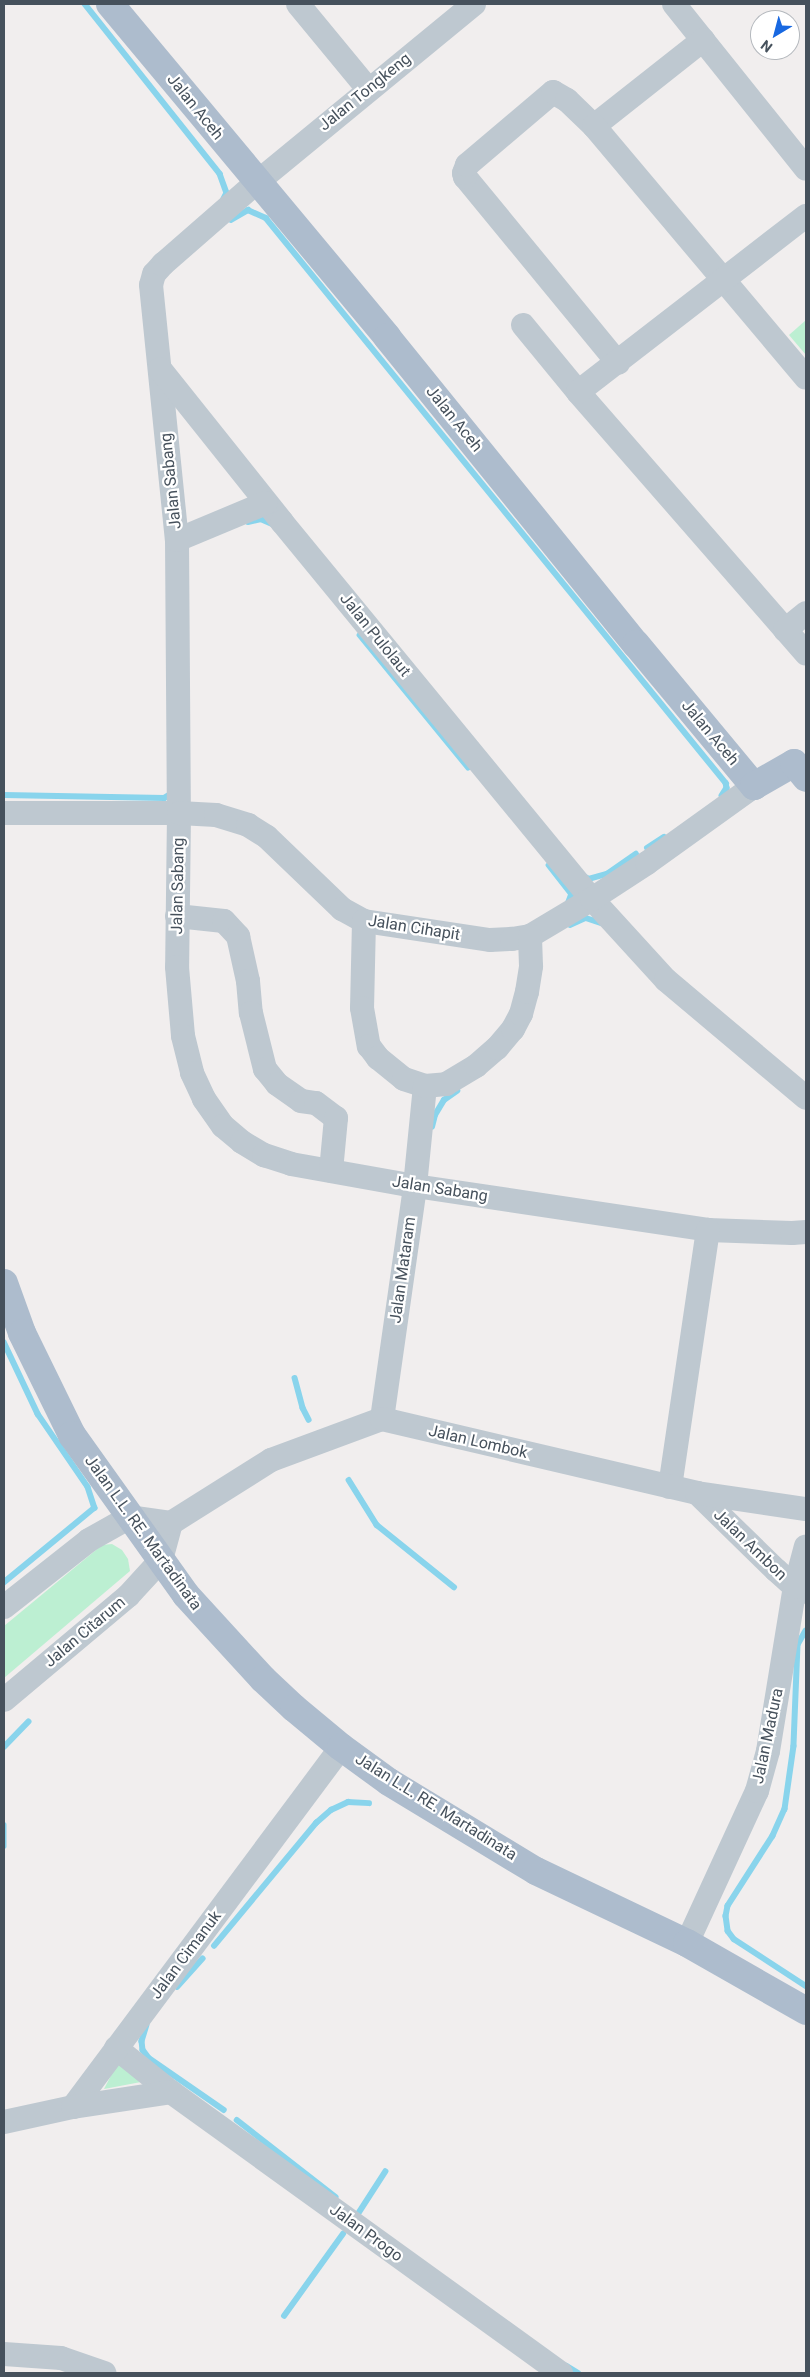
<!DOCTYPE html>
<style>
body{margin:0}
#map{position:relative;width:810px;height:2377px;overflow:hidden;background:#f1eeee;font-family:Roboto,sans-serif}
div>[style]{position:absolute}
.green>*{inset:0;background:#bcefd2}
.stream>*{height:5.5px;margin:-2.75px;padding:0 2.75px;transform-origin:2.75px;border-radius:2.75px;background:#89d4ec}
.minor>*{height:24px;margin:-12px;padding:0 12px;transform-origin:12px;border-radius:12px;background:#bec8d0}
.major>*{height:28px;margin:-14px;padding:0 14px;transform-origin:14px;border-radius:14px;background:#adbccd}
span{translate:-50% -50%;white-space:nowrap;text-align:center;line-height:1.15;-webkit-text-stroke:4.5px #fff;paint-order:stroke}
.street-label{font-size:16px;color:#46515c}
.frame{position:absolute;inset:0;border:5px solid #46515c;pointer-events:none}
.north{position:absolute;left:750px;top:10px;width:50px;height:50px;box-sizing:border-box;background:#fff;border:1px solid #b5b9be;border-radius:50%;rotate:217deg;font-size:14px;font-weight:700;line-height:20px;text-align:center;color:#46515c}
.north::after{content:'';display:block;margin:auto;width:18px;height:22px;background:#1868e1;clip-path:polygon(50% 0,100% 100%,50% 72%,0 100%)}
</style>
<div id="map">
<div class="green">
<i style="clip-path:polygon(806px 320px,806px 355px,789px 335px)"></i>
<i style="clip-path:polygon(112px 1544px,122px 1550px,128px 1559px,130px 1571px,4px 1678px,4px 1626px,102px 1545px)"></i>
<i style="clip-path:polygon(119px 2060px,141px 2082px,104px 2089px)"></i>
</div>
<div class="stream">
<i style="left:85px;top:4px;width:217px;rotate:51.5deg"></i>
<i style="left:220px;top:174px;width:20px;rotate:70deg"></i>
<i style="left:227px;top:193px;width:7px;rotate:117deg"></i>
<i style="left:231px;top:220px;width:20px;rotate:-30deg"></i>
<i style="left:248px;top:210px;width:20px;rotate:24deg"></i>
<i style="left:266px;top:218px;width:729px;rotate:50.85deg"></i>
<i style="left:726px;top:783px;width:5px;rotate:79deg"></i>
<i style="left:727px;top:788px;width:9px;rotate:122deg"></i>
<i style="left:248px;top:522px;width:13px;rotate:-13deg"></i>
<i style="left:261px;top:519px;width:12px;rotate:24deg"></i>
<i style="left:360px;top:635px;width:171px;rotate:50.7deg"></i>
<i style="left:4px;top:795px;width:160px;rotate:1.1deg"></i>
<i style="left:164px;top:798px;width:9px;rotate:-32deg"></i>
<i style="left:647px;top:848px;width:20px;rotate:-33deg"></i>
<i style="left:549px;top:865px;width:37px;rotate:52deg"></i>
<i style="left:572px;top:894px;width:9px;rotate:111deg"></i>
<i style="left:584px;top:876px;width:6px;rotate:31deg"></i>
<i style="left:589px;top:879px;width:19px;rotate:-16deg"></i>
<i style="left:607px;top:874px;width:35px;rotate:-35deg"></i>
<i style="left:570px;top:925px;width:17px;rotate:-24deg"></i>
<i style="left:586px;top:918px;width:16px;rotate:18deg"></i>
<i style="left:432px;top:1127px;width:12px;rotate:-76deg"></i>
<i style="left:435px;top:1115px;width:17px;rotate:-59deg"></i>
<i style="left:444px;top:1100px;width:16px;rotate:-35deg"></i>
<i style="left:4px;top:1342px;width:80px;rotate:64.7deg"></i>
<i style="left:38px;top:1414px;width:88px;rotate:55.6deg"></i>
<i style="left:88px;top:1487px;width:22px;rotate:72deg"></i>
<i style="left:95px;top:1508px;width:118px;rotate:140.5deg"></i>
<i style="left:295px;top:1378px;width:31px;rotate:75deg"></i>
<i style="left:303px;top:1408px;width:13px;rotate:63deg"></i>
<i style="left:349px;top:1480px;width:53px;rotate:58.1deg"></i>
<i style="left:377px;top:1525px;width:99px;rotate:38.8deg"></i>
<i style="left:806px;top:1631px;width:16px;rotate:120deg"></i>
<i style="left:798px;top:1645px;width:101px;rotate:92.3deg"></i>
<i style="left:794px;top:1746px;width:64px;rotate:98.1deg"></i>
<i style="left:785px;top:1809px;width:30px;rotate:114deg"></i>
<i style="left:773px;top:1836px;width:83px;rotate:122.7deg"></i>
<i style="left:728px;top:1906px;width:10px;rotate:101deg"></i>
<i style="left:726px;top:1916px;width:15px;rotate:82deg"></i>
<i style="left:728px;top:1931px;width:10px;rotate:53deg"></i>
<i style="left:734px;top:1939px;width:86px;rotate:33.1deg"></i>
<i style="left:4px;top:1747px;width:35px;rotate:-46deg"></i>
<i style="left:4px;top:1825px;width:21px;rotate:90deg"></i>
<i style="left:214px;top:1946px;width:160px;rotate:-50.3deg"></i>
<i style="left:316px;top:1823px;width:20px;rotate:-41deg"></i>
<i style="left:331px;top:1810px;width:19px;rotate:-25deg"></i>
<i style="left:348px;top:1802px;width:21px;rotate:3deg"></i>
<i style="left:177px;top:1987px;width:38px;rotate:-48deg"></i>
<i style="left:147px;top:2025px;width:17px;rotate:107deg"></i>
<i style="left:142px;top:2041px;width:9px;rotate:84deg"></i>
<i style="left:143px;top:2050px;width:10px;rotate:53deg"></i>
<i style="left:149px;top:2058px;width:91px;rotate:34.7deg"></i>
<i style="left:237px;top:2120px;width:125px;rotate:37.9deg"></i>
<i style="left:356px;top:2217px;width:54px;rotate:-57.2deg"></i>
<i style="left:284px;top:2316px;width:101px;rotate:-54.3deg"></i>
<i style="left:567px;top:2366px;width:13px;rotate:32deg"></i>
</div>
<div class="minor">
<i style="left:298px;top:4px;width:110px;rotate:50.5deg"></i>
<i style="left:474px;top:4px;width:281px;rotate:140.6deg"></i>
<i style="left:257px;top:182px;width:125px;rotate:138.9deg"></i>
<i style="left:163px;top:264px;width:13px;rotate:132deg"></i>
<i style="left:154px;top:274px;width:11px;rotate:105deg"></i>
<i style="left:151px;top:285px;width:256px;rotate:84.2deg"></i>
<i style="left:177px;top:540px;width:273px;rotate:89.6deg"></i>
<i style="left:179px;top:813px;width:154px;rotate:90.7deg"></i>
<i style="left:177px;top:967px;width:69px;rotate:85deg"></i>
<i style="left:183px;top:1036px;width:38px;rotate:76deg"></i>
<i style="left:192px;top:1073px;width:29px;rotate:65deg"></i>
<i style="left:204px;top:1099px;width:33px;rotate:55deg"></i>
<i style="left:223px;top:1126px;width:25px;rotate:40deg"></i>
<i style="left:242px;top:1142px;width:26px;rotate:31deg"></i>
<i style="left:264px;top:1155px;width:28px;rotate:18deg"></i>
<i style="left:291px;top:1164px;width:126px;rotate:10.1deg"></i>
<i style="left:415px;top:1186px;width:296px;rotate:8.5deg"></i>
<i style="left:708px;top:1230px;width:84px;rotate:2deg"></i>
<i style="left:792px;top:1233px;width:14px;rotate:-4deg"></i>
<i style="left:674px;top:4px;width:211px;rotate:51.3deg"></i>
<i style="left:594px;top:126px;width:139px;rotate:-38.3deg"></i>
<i style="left:523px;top:325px;width:87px;rotate:50.6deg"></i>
<i style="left:578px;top:392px;width:347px;rotate:48.9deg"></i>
<i style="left:618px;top:363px;width:241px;rotate:-129.4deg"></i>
<i style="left:465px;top:177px;width:4px;rotate:-104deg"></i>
<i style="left:464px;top:173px;width:9px;rotate:-69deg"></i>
<i style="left:467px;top:165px;width:113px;rotate:-40.3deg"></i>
<i style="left:553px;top:92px;width:16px;rotate:30deg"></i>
<i style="left:567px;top:100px;width:37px;rotate:44deg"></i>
<i style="left:594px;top:126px;width:329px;rotate:49.9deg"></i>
<i style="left:160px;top:369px;width:196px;rotate:51.4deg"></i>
<i style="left:282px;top:522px;width:488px;rotate:50.6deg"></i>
<i style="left:592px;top:899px;width:110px;rotate:47.6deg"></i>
<i style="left:666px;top:980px;width:183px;rotate:40.1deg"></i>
<i style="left:578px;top:392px;width:288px;rotate:-37.7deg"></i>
<i style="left:177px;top:540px;width:96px;rotate:-22.6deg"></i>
<i style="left:785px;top:630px;width:27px;rotate:-39deg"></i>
<i style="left:4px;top:813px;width:175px"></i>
<i style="left:179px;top:813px;width:37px;rotate:3deg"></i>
<i style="left:216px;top:815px;width:34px;rotate:17deg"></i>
<i style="left:248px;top:825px;width:22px;rotate:32deg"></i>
<i style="left:267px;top:837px;width:104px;rotate:43.8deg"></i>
<i style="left:342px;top:909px;width:25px;rotate:29deg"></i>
<i style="left:364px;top:921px;width:127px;rotate:8.6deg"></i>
<i style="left:490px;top:940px;width:22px;rotate:-3deg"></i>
<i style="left:512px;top:939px;width:18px;rotate:-9deg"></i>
<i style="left:530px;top:936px;width:72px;rotate:-30.8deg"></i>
<i style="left:592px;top:899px;width:66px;rotate:-33.2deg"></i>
<i style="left:647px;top:863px;width:132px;rotate:-35.7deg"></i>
<i style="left:177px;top:916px;width:47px;rotate:6.1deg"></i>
<i style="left:224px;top:921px;width:21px;rotate:47deg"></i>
<i style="left:238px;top:936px;width:46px;rotate:77.5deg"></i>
<i style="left:248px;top:981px;width:32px;rotate:85deg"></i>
<i style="left:251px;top:1013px;width:58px;rotate:76deg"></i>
<i style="left:265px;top:1069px;width:19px;rotate:51deg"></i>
<i style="left:277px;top:1084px;width:29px;rotate:35deg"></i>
<i style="left:301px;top:1101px;width:15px;rotate:8deg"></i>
<i style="left:316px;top:1103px;width:25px;rotate:37deg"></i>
<i style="left:336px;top:1118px;width:53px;rotate:95.4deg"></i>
<i style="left:364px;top:921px;width:87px;rotate:91.3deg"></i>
<i style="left:362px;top:1008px;width:39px;rotate:80deg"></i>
<i style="left:369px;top:1046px;width:15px;rotate:53deg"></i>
<i style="left:378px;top:1058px;width:33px;rotate:39deg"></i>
<i style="left:404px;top:1079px;width:22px;rotate:18deg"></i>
<i style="left:382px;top:1419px;width:235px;rotate:-81.9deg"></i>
<i style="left:415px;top:1186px;width:100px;rotate:-84.3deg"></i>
<i style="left:425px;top:1086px;width:21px;rotate:-5deg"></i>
<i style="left:446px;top:1084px;width:35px;rotate:-31deg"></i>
<i style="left:476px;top:1066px;width:28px;rotate:-41deg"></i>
<i style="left:497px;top:1048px;width:25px;rotate:-50deg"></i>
<i style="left:513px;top:1029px;width:17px;rotate:-62deg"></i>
<i style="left:521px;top:1014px;width:23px;rotate:-75deg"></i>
<i style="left:527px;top:992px;width:26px;rotate:-81deg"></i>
<i style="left:531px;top:966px;width:30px;rotate:-92deg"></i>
<i style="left:670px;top:1487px;width:260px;rotate:-81.6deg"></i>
<i style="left:697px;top:1493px;width:110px;rotate:44.3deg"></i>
<i style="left:776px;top:1570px;width:25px;rotate:42deg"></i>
<i style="left:795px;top:1587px;width:12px;rotate:24deg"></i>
<i style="left:4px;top:1607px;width:108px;rotate:-38.2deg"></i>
<i style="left:89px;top:1540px;width:47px;rotate:-29.3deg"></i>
<i style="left:130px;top:1517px;width:41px;rotate:8.3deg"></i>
<i style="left:4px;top:1700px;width:162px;rotate:-40deg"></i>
<i style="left:128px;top:1596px;width:49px;rotate:-47.5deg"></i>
<i style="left:161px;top:1560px;width:38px;rotate:-75deg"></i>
<i style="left:171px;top:1523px;width:118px;rotate:-32.2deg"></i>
<i style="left:271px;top:1460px;width:118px;rotate:-20.3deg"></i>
<i style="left:382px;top:1419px;width:324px;rotate:13.2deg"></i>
<i style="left:697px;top:1493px;width:110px;rotate:8.4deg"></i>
<i style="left:687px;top:1943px;width:167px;rotate:-65.3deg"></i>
<i style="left:757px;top:1791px;width:41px;rotate:-74.6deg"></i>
<i style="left:768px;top:1751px;width:166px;rotate:-80.7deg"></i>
<i style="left:795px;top:1587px;width:42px;rotate:-75deg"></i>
<i style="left:116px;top:2048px;width:70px;rotate:38.7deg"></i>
<i style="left:171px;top:2092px;width:481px;rotate:35.8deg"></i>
<i style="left:73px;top:2107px;width:449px;rotate:-53.3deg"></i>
<i style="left:4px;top:2122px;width:71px;rotate:-12.3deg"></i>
<i style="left:73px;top:2107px;width:99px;rotate:-8.7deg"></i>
<i style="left:4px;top:2354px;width:57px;rotate:4deg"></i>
<i style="left:61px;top:2358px;width:46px;rotate:19.2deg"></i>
</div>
<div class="major">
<i style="left:110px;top:4px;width:433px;rotate:50.2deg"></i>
<i style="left:387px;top:337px;width:395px;rotate:51deg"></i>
<i style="left:636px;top:644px;width:185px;rotate:50.3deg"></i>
<i style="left:754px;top:786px;width:46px;rotate:-29.9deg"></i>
<i style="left:794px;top:763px;width:19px;rotate:51deg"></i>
<i style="left:4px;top:1283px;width:53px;rotate:70.2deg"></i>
<i style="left:22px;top:1333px;width:114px;rotate:63.9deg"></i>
<i style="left:72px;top:1435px;width:196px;rotate:54.5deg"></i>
<i style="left:186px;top:1595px;width:114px;rotate:47.5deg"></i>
<i style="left:263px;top:1679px;width:42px;rotate:43.1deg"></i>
<i style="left:294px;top:1708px;width:61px;rotate:39.7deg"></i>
<i style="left:341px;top:1747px;width:59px;rotate:36.1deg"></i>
<i style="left:389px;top:1782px;width:172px;rotate:31.2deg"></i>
<i style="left:536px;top:1871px;width:167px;rotate:25.5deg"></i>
<i style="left:687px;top:1943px;width:137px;rotate:29.7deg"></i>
</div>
<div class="street-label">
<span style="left:365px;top:92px;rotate:-39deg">Jalan Tongkeng</span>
<span style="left:195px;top:107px;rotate:51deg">Jalan Aceh</span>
<span style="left:454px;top:419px;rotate:51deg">Jalan Aceh</span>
<span style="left:171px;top:481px;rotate:-96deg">Jalan Sabang</span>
<span style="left:375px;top:635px;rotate:51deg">Jalan Pulolaut</span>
<span style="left:710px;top:733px;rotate:50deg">Jalan Aceh</span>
<span style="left:178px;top:886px;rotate:-89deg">Jalan Sabang</span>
<span style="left:414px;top:928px;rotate:9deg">Jalan Cihapit</span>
<span style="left:440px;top:1189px;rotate:9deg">Jalan Sabang</span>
<span style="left:403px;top:1270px;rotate:-82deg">Jalan Mataram</span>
<span style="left:478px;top:1442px;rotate:13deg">Jalan Lombok</span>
<span style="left:143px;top:1533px;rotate:54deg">Jalan L.L. RE. Martadinata</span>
<span style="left:750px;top:1545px;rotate:44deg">Jalan Ambon</span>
<span style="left:85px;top:1632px;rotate:-40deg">Jalan Citarum</span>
<span style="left:768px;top:1736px;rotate:-78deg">Jalan Madura</span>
<span style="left:436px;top:1807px;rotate:32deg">Jalan L.L. RE. Martadinata</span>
<span style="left:186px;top:1955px;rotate:-53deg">Jalan Cimanuk</span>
<span style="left:366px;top:2233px;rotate:36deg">Jalan Progo</span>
</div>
<div class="frame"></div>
<div class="north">N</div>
</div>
